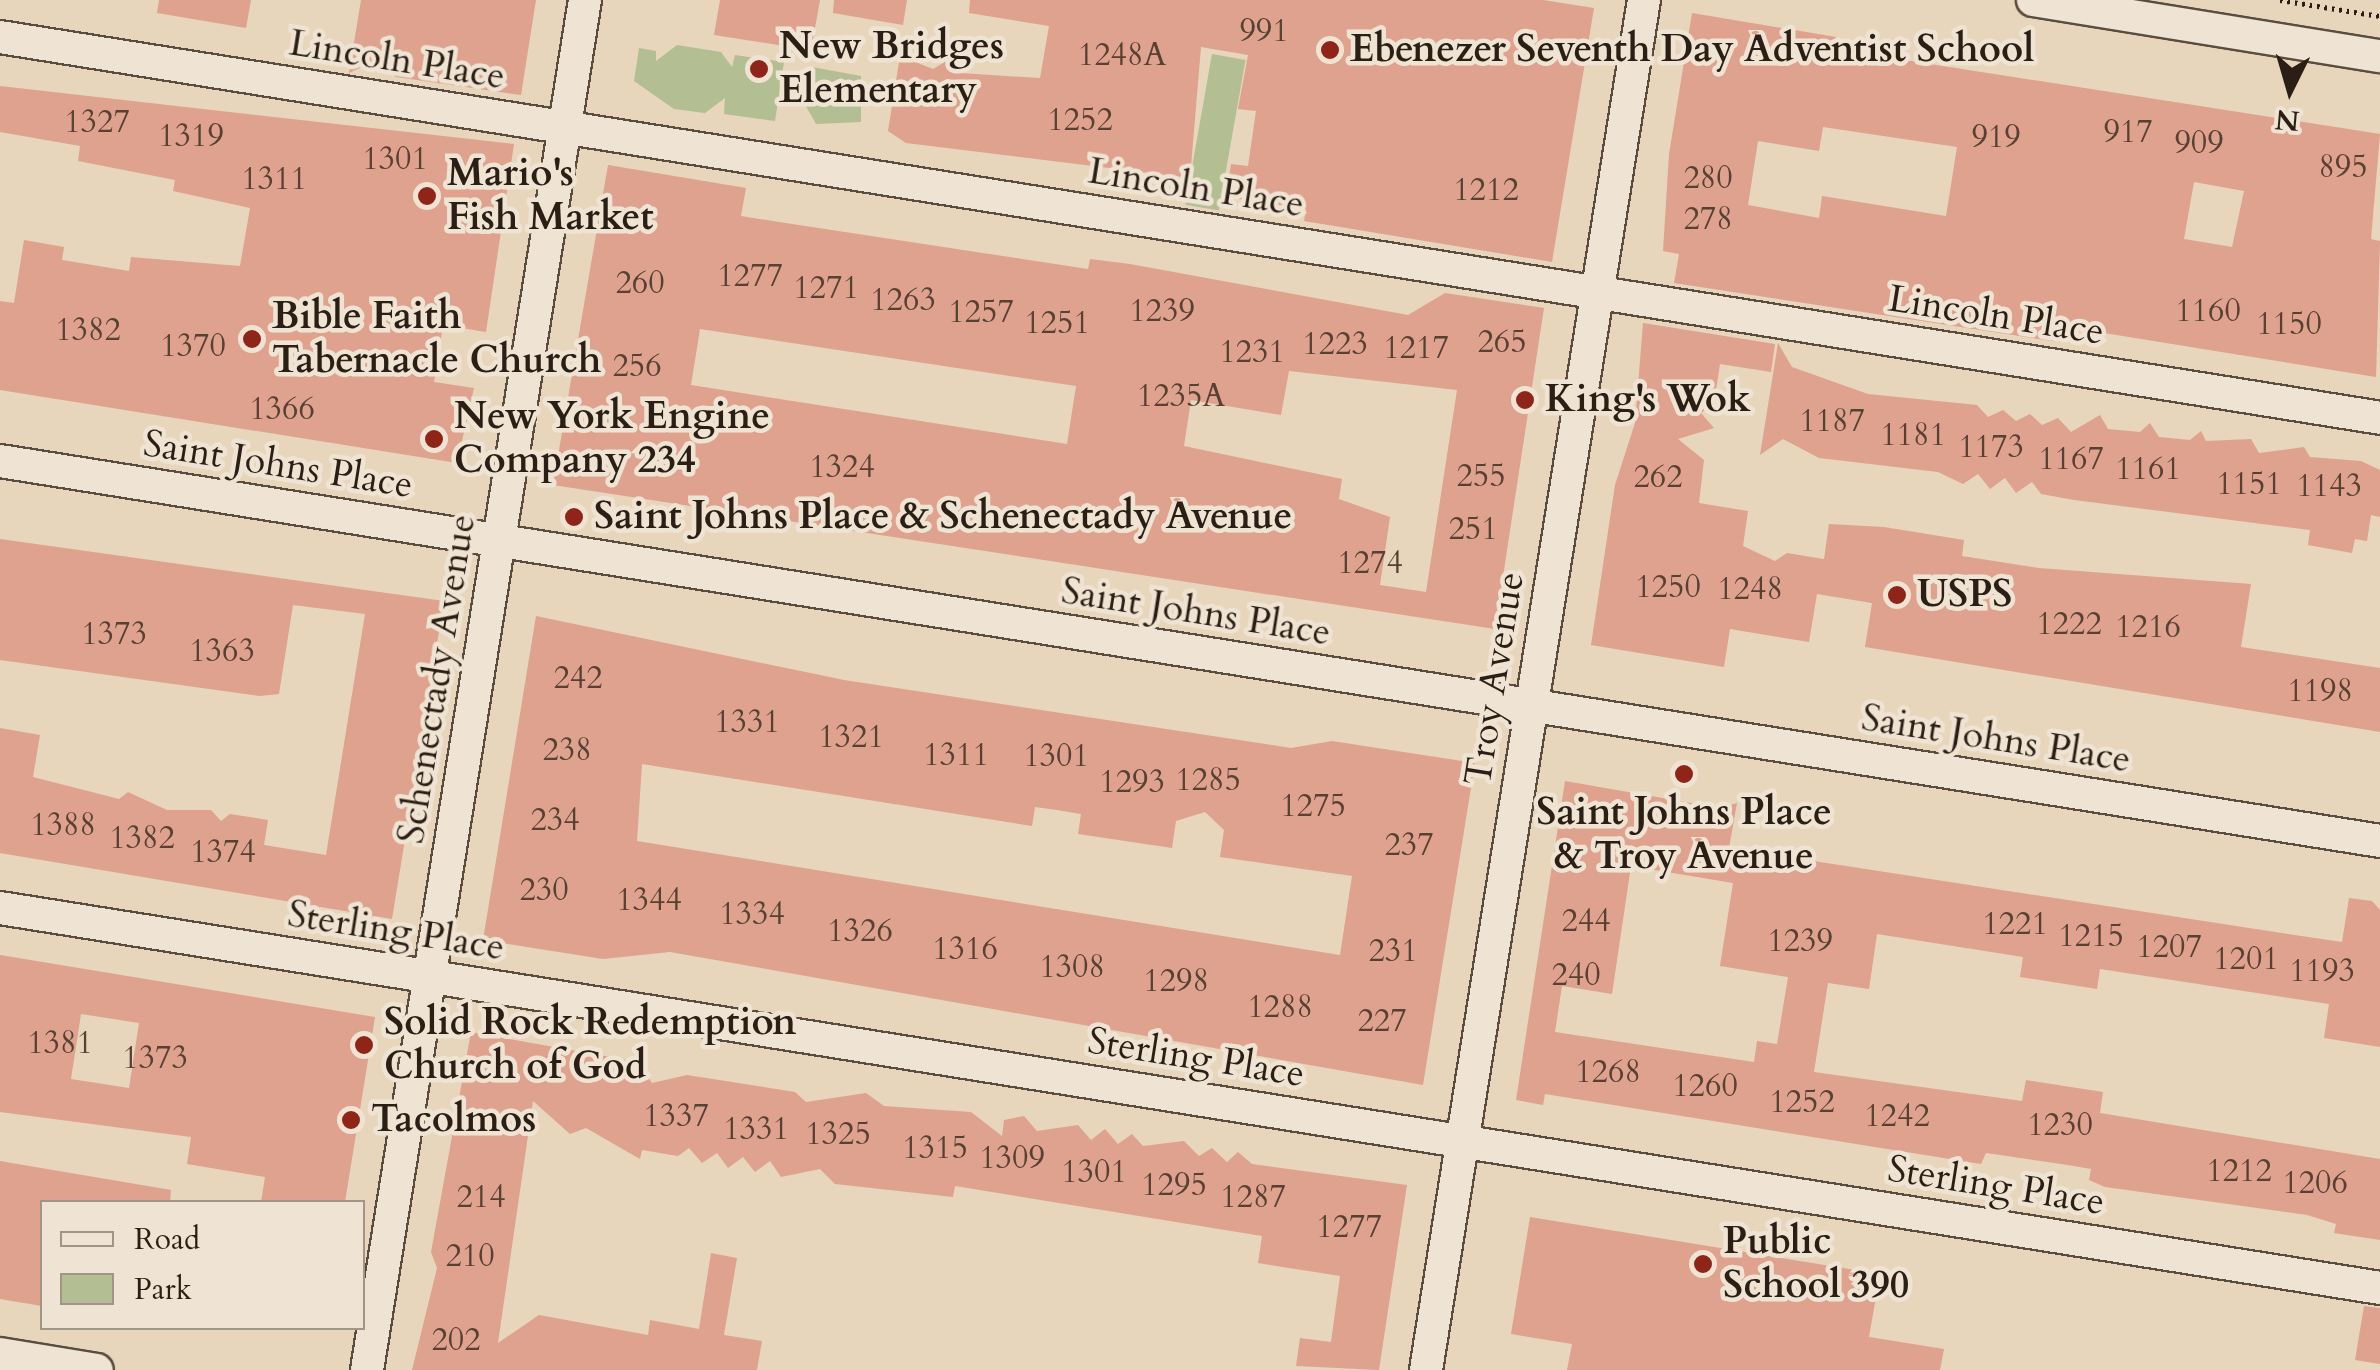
<!DOCTYPE html>
<style>
body{margin:0}
#map{position:relative;width:2380px;height:1370px;overflow:hidden;background:#e7d5bc;font-family:Cardo,serif}
div>[style]{position:absolute}
.green>*{inset:0;background:#b3be93;transform-origin:0 0}
.building>*{inset:0;background:#dea28e}
.path>*{height:5px;margin-top:-2.5px;transform-origin:0;background:repeating-linear-gradient(90deg,#2b1f15 0 2.5px,transparent 0 7.5px)}
.roads{filter:drop-shadow(2px 0 #5a4c3f) drop-shadow(-2px 0 #5a4c3f) drop-shadow(0 2px #5a4c3f) drop-shadow(0 -2px #5a4c3f)}
.minor>*{height:32px;margin:-16px;padding:0 16px;transform-origin:16px;border-radius:16px;background:#efe4d3}
.dots>*{width:28px;height:28px;translate:-50% -50%;box-sizing:border-box;border:5px solid #efe4d3;border-radius:50%}
span{translate:-50% -50%;white-space:nowrap;text-align:center;line-height:1.15;-webkit-text-stroke:9px #efe4d3;paint-order:stroke}
.number-label{font-size:32px;color:#584033}
.number-label span{-webkit-text-stroke-width:0}
.poi-label{font-size:38px;color:#2b1f15;font-weight:700}
.left{translate:0 -50%;text-align:left}
.street-label{font-size:38px;color:#2b1f15}
.legend{position:absolute;left:40px;top:1200px;width:325px;height:130px;box-sizing:border-box;background:#efe4d3;border:2px solid #a19587;margin:0;padding:12px 18px;list-style:none;font-size:30px;color:#2b1f15}
.legend li{display:flex;align-items:center;gap:20px;height:50px}
.legend b{width:50px;border:2px solid #a19587}
.north{position:absolute;left:2240px;top:40px;width:100px;height:100px;-webkit-text-stroke:8px #efe4d3;paint-order:stroke;rotate:185deg;font-size:28px;font-weight:700;line-height:40px;text-align:center;color:#2b1f15}
.north::after{content:'';display:block;margin:auto;width:35px;height:45px;background:#2b1f15;clip-path:polygon(50% 0,100% 100%,50% 72%,0 100%)}
</style>
<div id="map">
<div class="green">
<i style="clip-path:polygon(677px 45px,721px 52px,732px 67px,735px 55px,784px 62px,775px 121px,724px 114px,725px 98px,705px 113px,674px 109px,634px 81px,639px 48px,656px 51px,656px 61px)"></i>
<i style="left:1212px;top:54px;width:34px;height:153px;rotate:10deg"></i>
<i style="clip-path:polygon(812px 67px,861px 76px,861px 122px,816px 124px,798px 92px)"></i>
</div>
<div class="building">
<i style="clip-path:polygon(159px 0,251px 0,246px 28px,157px 13px)"></i>
<i style="clip-path:polygon(361px 0,536px 0,521px 95px,396px 77px,377px 60px,349px 73px)"></i>
<i style="clip-path:polygon(720px 0,820px 0,811px 50px,714px 35px)"></i>
<i style="clip-path:polygon(834px 0,907px 0,903px 25px,833px 13px)"></i>
<i style="clip-path:polygon(970px 0,1543px 0,1594px 8px,1552px 262px,1304px 221px,1306px 209px,1226px 197px,1231px 164px,1248px 166px,1256px 111px,1238px 109px,1248px 55px,1201px 47px,1190px 178px,906px 143px,888px 131px,900px 56px,933px 69px,948px 60px,960px 73px,1040px 78px,1049px 26px,969px 13px)"></i>
<i style="clip-path:polygon(evenodd,1692px 13px,1836px 37px,1834px 49px,2380px 134px,2371px 239px,2380px 241px,2376px 377px,2067px 327px,2065px 343px,1674px 283px,1679px 254px,1663px 251px,1669px 154px,1692px 13px,1823px 127px,1957px 147px,1946px 216px,1822px 196px,1819px 218px,1748px 205px,1758px 141px,1819px 151px,1823px 127px,1692px 13px,2194px 182px,2244px 191px,2232px 247px,2184px 239px,2194px 182px)"></i>
<i style="clip-path:polygon(0 86px,514px 144px,486px 332px,443px 325px,434px 382px,474px 388px,457px 463px,0 390px,0 301px,14px 303px,24px 240px,64px 247px,62px 260px,129px 271px,131px 257px,240px 266px,250px 208px,173px 191px,175px 180px,78px 161px,80px 146px,0 132px)"></i>
<i style="clip-path:polygon(evenodd,608px 165px,746px 188px,741px 216px,779px 222px,1088px 269px,1090px 259px,1130px 264px,1408px 315px,1445px 293px,1544px 308px,1495px 629px,553px 485px,608px 165px,700px 329px,1076px 386px,1067px 444px,691px 385px,700px 329px,608px 165px,1289px 371px,1457px 390px,1426px 592px,1380px 585px,1390px 517px,1339px 499px,1342px 479px,1184px 446px,1191px 400px,1281px 415px,1289px 371px)"></i>
<i style="clip-path:polygon(1643px 323px,1775px 344px,1771px 372px,1720px 364px,1714px 403px,1701px 413px,1714px 428px,1678px 439px,1704px 460px,1699px 503px,1748px 511px,1743px 546px,1775px 561px,1787px 553px,1824px 559px,1829px 524px,1884px 527px,1964px 540px,1962px 556px,2039px 568px,2251px 584px,2241px 647px,2380px 668px,2380px 732px,1865px 647px,1872px 603px,1817px 594px,1809px 642px,1730px 629px,1724px 667px,1591px 645px,1615px 485px,1635px 423px)"></i>
<i style="clip-path:polygon(1778px 343px,1792px 367px,1868px 394px,1977px 405px,1988px 417px,2003px 410px,2016px 421px,2030px 414px,2042px 425px,2058px 418px,2071px 432px,2100px 415px,2108px 429px,2140px 432px,2150px 423px,2159px 437px,2190px 440px,2201px 431px,2206px 441px,2251px 439px,2259px 453px,2304px 447px,2310px 457px,2361px 461px,2380px 470px,2380px 517px,2371px 515px,2367px 541px,2355px 539px,2352px 553px,2308px 545px,2310px 530px,2074px 500px,2041px 494px,2032px 482px,2016px 493px,2005px 478px,1990px 489px,1978px 474px,1963px 484px,1938px 472px,1819px 458px,1783px 439px,1760px 455px)"></i>
<i style="clip-path:polygon(0 539px,444px 601px,392px 919px,0 853px,0 728px,40px 735px,33px 777px,119px 799px,128px 792px,167px 810px,211px 810px,221px 821px,230px 814px,268px 820px,264px 845px,326px 855px,365px 614px,293px 605px,279px 694px,260px 696px,0 660px)"></i>
<i style="clip-path:polygon(evenodd,536px 616px,844px 680px,1291px 748px,1332px 741px,1475px 763px,1423px 1085px,670px 952px,603px 959px,483px 940px,536px 616px,642px 764px,1032px 826px,1035px 807px,1057px 810px,1081px 814px,1078px 834px,1172px 848px,1176px 821px,1205px 812px,1224px 830px,1220px 857px,1352px 876px,1340px 955px,637px 841px,642px 764px)"></i>
<i style="clip-path:polygon(evenodd,1565px 781px,1720px 808px,1737px 803px,1729px 848px,2288px 934px,2342px 942px,2349px 898px,2372px 901px,2380px 910px,2380px 1047px,2324px 1038px,2329px 1004px,2100px 969px,2097px 989px,2020px 977px,2023px 957px,1877px 934px,1869px 989px,1828px 983px,1814px 1072px,2022px 1101px,2026px 1080px,2103px 1092px,2100px 1113px,2380px 1159px,2380px 1240px,2334px 1233px,2336px 1224px,2307px 1215px,2105px 1187px,2089px 1180px,2091px 1169px,2068px 1165px,1986px 1153px,1981px 1164px,1545px 1094px,1543px 1105px,1516px 1100px,1565px 781px,1631px 866px,1733px 883px,1720px 966px,1788px 977px,1777px 1044px,1757px 1041px,1754px 1062px,1555px 1032px,1562px 986px,1612px 994px,1631px 866px)"></i>
<i style="clip-path:polygon(evenodd,0 955px,375px 1017px,345px 1202px,261px 1202px,265px 1177px,187px 1164px,191px 1137px,0 1112px,0 955px,81px 1014px,139px 1023px,129px 1088px,71px 1079px,81px 1014px)"></i>
<i style="clip-path:polygon(471px 1032px,638px 1062px,652px 1083px,687px 1075px,795px 1092px,806px 1102px,866px 1093px,884px 1106px,971px 1112px,1002px 1136px,1004px 1120px,1024px 1116px,1037px 1131px,1078px 1125px,1091px 1140px,1105px 1129px,1118px 1144px,1132px 1134px,1143px 1146px,1184px 1141px,1199px 1156px,1212px 1148px,1227px 1162px,1238px 1152px,1252px 1164px,1407px 1185px,1379px 1370px,1296px 1366px,1300px 1338px,1331px 1342px,1340px 1276px,1258px 1263px,1262px 1236px,955px 1186px,953px 1197px,835px 1184px,820px 1169px,781px 1177px,770px 1161px,755px 1172px,743px 1157px,728px 1168px,717px 1153px,702px 1163px,689px 1148px,678px 1156px,642px 1150px,640px 1159px,586px 1128px,570px 1134px,533px 1101px,498px 1343px,539px 1315px,648px 1335px,650px 1320px,699px 1329px,711px 1253px,737px 1258px,724px 1335px,762px 1341px,757px 1370px,412px 1370px,437px 1268px,431px 1252px)"></i>
<i style="clip-path:polygon(0 1161px,171px 1190px,170px 1202px,42px 1202px,42px 1306px,0 1299px)"></i>
<i style="clip-path:polygon(1530px 1217px,1880px 1274px,1869px 1337px,1944px 1349px,1940px 1370px,1567px 1370px,1572px 1344px,1511px 1334px)"></i>
<i style="clip-path:polygon(2364px 1306px,2380px 1308px,2380px 1364px,2355px 1360px)"></i>
</div>
<div class="path">
<i style="left:2280px;top:0;width:101px;rotate:9.1deg"></i>
</div>
<div class="roads">
<div class="minor">
<i style="left:2033px;top:0;width:351px;rotate:9.2deg"></i>
<i style="left:0;top:37px;width:2410px;rotate:9.09deg"></i>
<i style="left:0;top:461px;width:2410px;rotate:9.07deg"></i>
<i style="left:0;top:908px;width:2410px;rotate:9.07deg"></i>
<i style="left:0;top:1354px;width:98px;rotate:9.4deg"></i>
<i style="left:367px;top:1370px;width:1387px;rotate:-80.96deg"></i>
<i style="left:1426px;top:1370px;width:1387px;rotate:-80.96deg"></i>
</div>
</div>
<div class="dots">
<i style="left:1330px;top:50px;background:#8f2418"></i>
<i style="left:759px;top:69px;background:#8f2418"></i>
<i style="left:427px;top:196px;background:#8f2418"></i>
<i style="left:252px;top:339px;background:#8f2418"></i>
<i style="left:1525px;top:400px;background:#8f2418"></i>
<i style="left:434px;top:439px;background:#8f2418"></i>
<i style="left:574px;top:517px;background:#8f2418"></i>
<i style="left:1897px;top:595px;background:#8f2418"></i>
<i style="left:1684px;top:774px;background:#8f2418"></i>
<i style="left:364px;top:1045px;background:#8f2418"></i>
<i style="left:351px;top:1120px;background:#8f2418"></i>
<i style="left:1703px;top:1264px;background:#8f2418"></i>
</div>
<div class="number-label">
<span style="left:1264px;top:31px">991</span>
<span style="left:1122px;top:55px">1248A</span>
<span style="left:1080px;top:120px">1252</span>
<span style="left:97px;top:122px">1327</span>
<span style="left:2128px;top:132px">917</span>
<span style="left:191px;top:136px">1319</span>
<span style="left:1996px;top:137px">919</span>
<span style="left:2199px;top:143px">909</span>
<span style="left:395px;top:159px">1301</span>
<span style="left:2343px;top:167px">895</span>
<span style="left:1708px;top:178px">280</span>
<span style="left:274px;top:179px">1311</span>
<span style="left:1486px;top:190px">1212</span>
<span style="left:1708px;top:219px">278</span>
<span style="left:750px;top:276px">1277</span>
<span style="left:640px;top:283px">260</span>
<span style="left:826px;top:288px">1271</span>
<span style="left:903px;top:300px">1263</span>
<span style="left:1162px;top:311px">1239</span>
<span style="left:2208px;top:311px">1160</span>
<span style="left:981px;top:312px">1257</span>
<span style="left:1057px;top:323px">1251</span>
<span style="left:2289px;top:324px">1150</span>
<span style="left:88px;top:330px">1382</span>
<span style="left:1502px;top:342px">265</span>
<span style="left:1335px;top:344px">1223</span>
<span style="left:193px;top:346px">1370</span>
<span style="left:1416px;top:348px">1217</span>
<span style="left:1252px;top:352px">1231</span>
<span style="left:637px;top:366px">256</span>
<span style="left:1181px;top:396px">1235A</span>
<span style="left:282px;top:409px">1366</span>
<span style="left:1832px;top:421px">1187</span>
<span style="left:1913px;top:435px">1181</span>
<span style="left:1991px;top:447px">1173</span>
<span style="left:2071px;top:459px">1167</span>
<span style="left:842px;top:467px">1324</span>
<span style="left:2148px;top:469px">1161</span>
<span style="left:1481px;top:476px">255</span>
<span style="left:1658px;top:477px">262</span>
<span style="left:2249px;top:484px">1151</span>
<span style="left:2329px;top:486px">1143</span>
<span style="left:1473px;top:529px">251</span>
<span style="left:1370px;top:563px">1274</span>
<span style="left:1668px;top:587px">1250</span>
<span style="left:1750px;top:589px">1248</span>
<span style="left:2069px;top:624px">1222</span>
<span style="left:2148px;top:627px">1216</span>
<span style="left:114px;top:634px">1373</span>
<span style="left:222px;top:651px">1363</span>
<span style="left:578px;top:678px">242</span>
<span style="left:2320px;top:691px">1198</span>
<span style="left:747px;top:722px">1331</span>
<span style="left:851px;top:737px">1321</span>
<span style="left:567px;top:750px">238</span>
<span style="left:956px;top:755px">1311</span>
<span style="left:1056px;top:756px">1301</span>
<span style="left:1208px;top:780px">1285</span>
<span style="left:1132px;top:782px">1293</span>
<span style="left:1313px;top:806px">1275</span>
<span style="left:555px;top:820px">234</span>
<span style="left:63px;top:825px">1388</span>
<span style="left:142px;top:838px">1382</span>
<span style="left:1409px;top:845px">237</span>
<span style="left:223px;top:852px">1374</span>
<span style="left:544px;top:890px">230</span>
<span style="left:649px;top:900px">1344</span>
<span style="left:752px;top:914px">1334</span>
<span style="left:1586px;top:921px">244</span>
<span style="left:2015px;top:924px">1221</span>
<span style="left:860px;top:931px">1326</span>
<span style="left:2091px;top:936px">1215</span>
<span style="left:1800px;top:941px">1239</span>
<span style="left:2169px;top:947px">1207</span>
<span style="left:965px;top:949px">1316</span>
<span style="left:1393px;top:951px">231</span>
<span style="left:2246px;top:959px">1201</span>
<span style="left:1072px;top:967px">1308</span>
<span style="left:2322px;top:971px">1193</span>
<span style="left:1576px;top:975px">240</span>
<span style="left:1176px;top:981px">1298</span>
<span style="left:1280px;top:1007px">1288</span>
<span style="left:1382px;top:1021px">227</span>
<span style="left:60px;top:1043px">1381</span>
<span style="left:155px;top:1058px">1373</span>
<span style="left:1608px;top:1072px">1268</span>
<span style="left:1705px;top:1086px">1260</span>
<span style="left:1802px;top:1102px">1252</span>
<span style="left:676px;top:1116px">1337</span>
<span style="left:1897px;top:1116px">1242</span>
<span style="left:2060px;top:1125px">1230</span>
<span style="left:756px;top:1129px">1331</span>
<span style="left:838px;top:1134px">1325</span>
<span style="left:935px;top:1148px">1315</span>
<span style="left:1012px;top:1158px">1309</span>
<span style="left:2239px;top:1171px">1212</span>
<span style="left:1094px;top:1172px">1301</span>
<span style="left:2315px;top:1183px">1206</span>
<span style="left:1174px;top:1185px">1295</span>
<span style="left:481px;top:1197px">214</span>
<span style="left:1253px;top:1197px">1287</span>
<span style="left:1349px;top:1227px">1277</span>
<span style="left:470px;top:1256px">210</span>
<span style="left:456px;top:1340px">202</span>
</div>
<div class="poi-label">
<span class="left" style="left:779px;top:69px">New Bridges<br>Elementary</span>
<span class="left" style="left:1350px;top:50px">Ebenezer Seventh Day Adventist School</span>
<span class="left" style="left:447px;top:196px">Mario's<br>Fish Market</span>
<span class="left" style="left:272px;top:339px">Bible Faith<br>Tabernacle Church</span>
<span class="left" style="left:1545px;top:400px">King's Wok</span>
<span class="left" style="left:454px;top:439px">New York Engine<br>Company 234</span>
<span class="left" style="left:594px;top:517px">Saint Johns Place &amp; Schenectady Avenue</span>
<span class="left" style="left:1917px;top:595px">USPS</span>
<span style="left:1684px;top:835px">Saint Johns Place<br>&amp; Troy Avenue</span>
<span class="left" style="left:384px;top:1045px">Solid Rock Redemption<br>Church of God</span>
<span class="left" style="left:371px;top:1120px">Tacolmos</span>
<span class="left" style="left:1723px;top:1264px">Public<br>School 390</span>
</div>
<div class="street-label">
<span style="left:397px;top:60px;rotate:9deg">Lincoln Place</span>
<span style="left:1196px;top:188px;rotate:9deg">Lincoln Place</span>
<span style="left:1996px;top:316px;rotate:9deg">Lincoln Place</span>
<span style="left:278px;top:465px;rotate:9deg">Saint Johns Place</span>
<span style="left:1196px;top:612px;rotate:9deg">Saint Johns Place</span>
<span style="left:437px;top:679px;rotate:-81deg">Schenectady Avenue</span>
<span style="left:1495px;top:679px;rotate:-81deg">Troy Avenue</span>
<span style="left:1996px;top:739px;rotate:9deg">Saint Johns Place</span>
<span style="left:396px;top:931px;rotate:9deg">Sterling Place</span>
<span style="left:1196px;top:1058px;rotate:9deg">Sterling Place</span>
<span style="left:1996px;top:1186px;rotate:9deg">Sterling Place</span>
</div>
<ul class="legend">
<li><b style="height:12px;background:#efe4d3"></b>Road</li>
<li><b style="height:28px;background:#b3be93"></b>Park</li>
</ul>
<div class="north">N</div>
</div>
